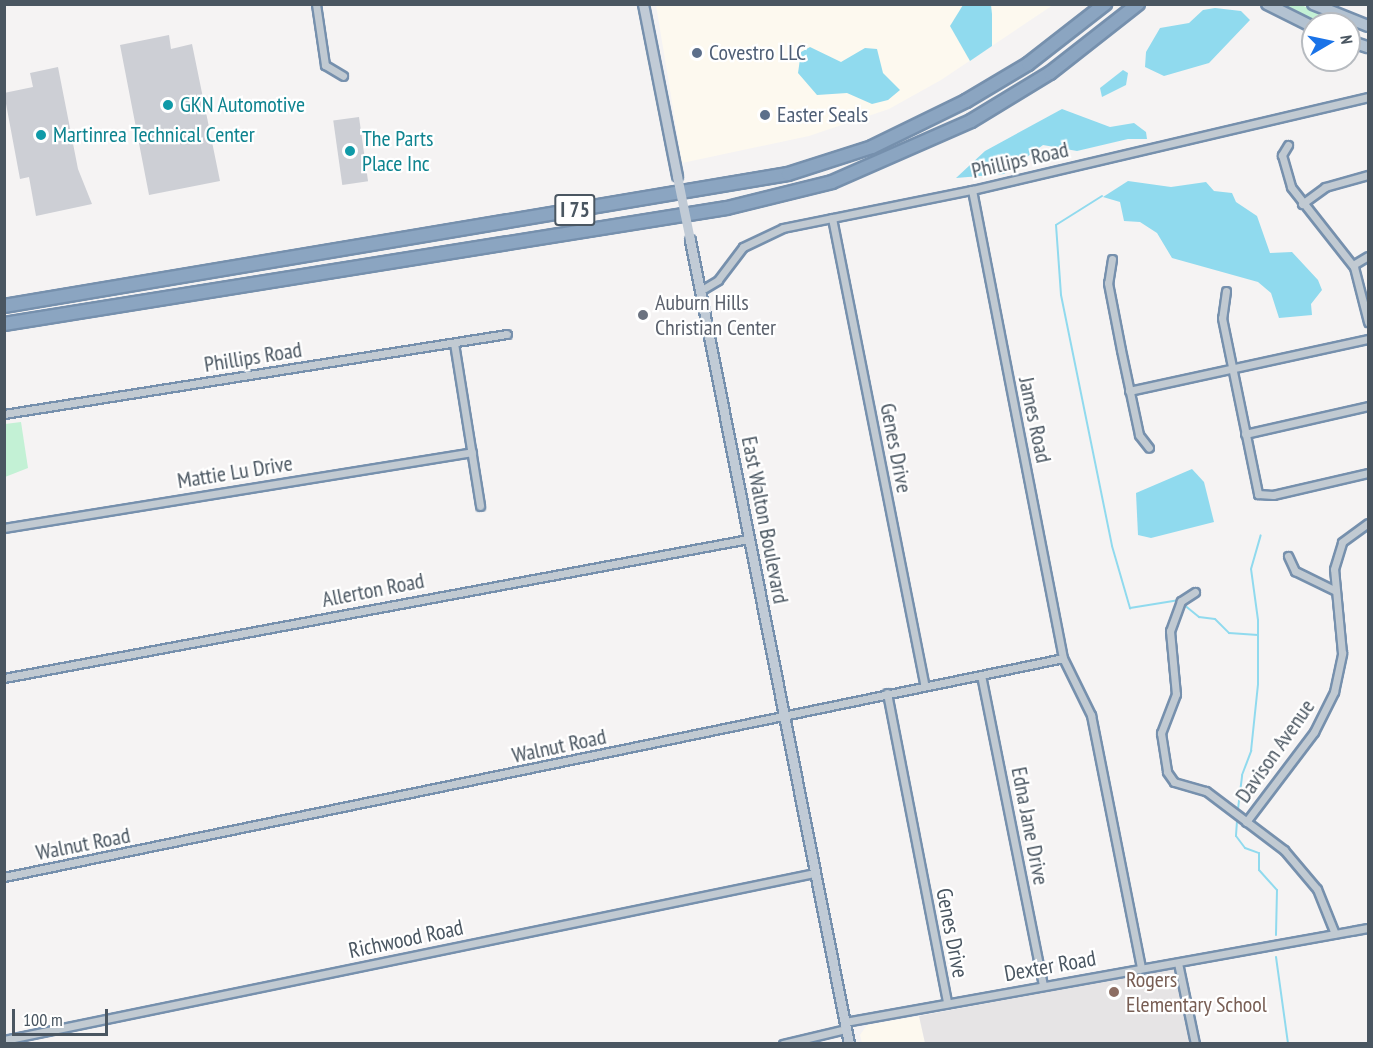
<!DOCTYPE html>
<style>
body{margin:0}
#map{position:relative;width:1373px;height:1048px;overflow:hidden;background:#f5f3f3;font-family:"PT Sans Narrow",sans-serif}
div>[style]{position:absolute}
.commercial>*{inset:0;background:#fdf9ef}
.education>*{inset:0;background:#e6e4e5}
.green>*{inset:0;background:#c3f1d5}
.water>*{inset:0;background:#90daee}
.stream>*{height:2px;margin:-1px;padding:0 1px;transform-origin:1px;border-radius:1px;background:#90daee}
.building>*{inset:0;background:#cdcfd5;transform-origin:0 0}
.roads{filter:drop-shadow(2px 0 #7690ad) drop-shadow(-2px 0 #7690ad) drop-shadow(0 2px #7690ad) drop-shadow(0 -2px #7690ad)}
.minor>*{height:7px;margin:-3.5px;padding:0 3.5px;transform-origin:3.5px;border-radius:3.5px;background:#c1cad2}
.secondary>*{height:9px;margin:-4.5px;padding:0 4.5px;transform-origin:4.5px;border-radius:4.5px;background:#c1cbd6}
.primary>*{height:10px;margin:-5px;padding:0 5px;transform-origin:5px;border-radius:5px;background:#b3c2d1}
.motorway>*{height:12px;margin:-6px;padding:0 6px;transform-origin:6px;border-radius:6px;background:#8ba5c1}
.secondary-bridge>*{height:9px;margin:-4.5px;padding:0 4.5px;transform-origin:4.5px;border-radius:4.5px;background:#c1cbd6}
.dots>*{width:16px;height:16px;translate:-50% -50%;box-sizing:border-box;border:3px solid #fff;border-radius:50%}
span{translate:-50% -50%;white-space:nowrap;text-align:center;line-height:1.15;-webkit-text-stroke:4.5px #fff;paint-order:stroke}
.shield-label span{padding:2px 4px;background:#fff;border:2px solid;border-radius:4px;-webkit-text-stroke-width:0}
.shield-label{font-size:21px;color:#4a5661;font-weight:700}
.service-label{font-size:22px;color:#4e5e75}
.left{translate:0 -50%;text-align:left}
.culture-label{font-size:22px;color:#0d838f}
.street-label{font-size:22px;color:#4a5661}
.worship-label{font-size:22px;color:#5b616d}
.education-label{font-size:22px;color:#785e54}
.frame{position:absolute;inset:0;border:6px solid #4a5661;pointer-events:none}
.north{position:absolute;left:1301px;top:12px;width:60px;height:60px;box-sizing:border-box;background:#fff;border:2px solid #b7bbc0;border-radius:50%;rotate:81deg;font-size:16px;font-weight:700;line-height:24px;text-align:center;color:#4a5661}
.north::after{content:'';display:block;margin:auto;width:21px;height:27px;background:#1a73e8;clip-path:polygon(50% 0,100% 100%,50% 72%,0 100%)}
.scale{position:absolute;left:12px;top:1009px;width:96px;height:27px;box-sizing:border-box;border:3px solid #4a5661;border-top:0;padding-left:8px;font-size:18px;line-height:21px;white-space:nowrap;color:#4a5661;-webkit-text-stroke:4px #fff;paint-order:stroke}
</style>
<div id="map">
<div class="commercial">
<i style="clip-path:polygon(656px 5px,1053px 5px,941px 80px,889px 109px,809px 136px,682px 163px)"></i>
<i style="clip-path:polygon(919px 1016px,925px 1043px,862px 1043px,860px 1035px,867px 1025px)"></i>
</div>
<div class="education">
<i style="clip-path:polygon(1176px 968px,1191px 1043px,925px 1043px,919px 1016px)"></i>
</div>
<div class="green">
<i style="clip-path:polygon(1279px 5px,1301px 5px,1347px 24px,1325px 24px)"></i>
<i style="clip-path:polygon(21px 422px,28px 468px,5px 477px,5px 424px)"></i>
</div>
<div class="water">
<i style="clip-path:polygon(963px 5px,991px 5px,992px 14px,992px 46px,970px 61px,950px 26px)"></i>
<i style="clip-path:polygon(1215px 8px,1241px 11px,1250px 20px,1209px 63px,1164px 76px,1145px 67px,1146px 52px,1160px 28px,1189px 23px,1203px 10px)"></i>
<i style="clip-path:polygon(810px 47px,841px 62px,865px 48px,877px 49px,883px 73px,900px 90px,888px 100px,872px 104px,847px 93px,817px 95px,798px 73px,801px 52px)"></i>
<i style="clip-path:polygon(1123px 70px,1128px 73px,1126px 85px,1102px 97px,1100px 88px)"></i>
<i style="clip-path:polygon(1062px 109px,1110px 127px,1134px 123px,1146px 132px,1147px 139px,1128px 139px,1077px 151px,1043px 145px,1004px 174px,956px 178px,985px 151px)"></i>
<i style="clip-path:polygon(1128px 181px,1171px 187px,1206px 182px,1214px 191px,1232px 193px,1236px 202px,1257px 216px,1270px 253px,1292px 252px,1318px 280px,1322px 290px,1311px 304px,1312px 315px,1279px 318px,1271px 293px,1258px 282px,1172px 258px,1157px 233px,1140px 222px,1124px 221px,1120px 202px,1103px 197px)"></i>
<i style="clip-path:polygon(1192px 469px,1204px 482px,1214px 522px,1151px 538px,1138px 535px,1136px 493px)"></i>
</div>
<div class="stream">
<i style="left:1102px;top:196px;width:54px;rotate:147.8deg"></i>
<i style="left:1056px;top:225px;width:70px;rotate:85.9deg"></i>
<i style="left:1061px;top:295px;width:256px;rotate:78.5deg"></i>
<i style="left:1112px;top:546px;width:65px;rotate:73.8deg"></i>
<i style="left:1130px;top:608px;width:50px;rotate:-9.3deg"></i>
<i style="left:1183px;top:604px;width:21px;rotate:39deg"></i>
<i style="left:1199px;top:617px;width:16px;rotate:7deg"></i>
<i style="left:1215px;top:619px;width:20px;rotate:45deg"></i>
<i style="left:1229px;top:633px;width:29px;rotate:4deg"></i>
<i style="left:1238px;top:809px;width:34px;rotate:-83deg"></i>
<i style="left:1242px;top:775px;width:26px;rotate:-69deg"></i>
<i style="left:1251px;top:751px;width:67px;rotate:-84deg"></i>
<i style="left:1258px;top:684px;width:64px;rotate:-90deg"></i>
<i style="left:1258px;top:620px;width:51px;rotate:-97.8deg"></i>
<i style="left:1251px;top:569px;width:35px;rotate:-74deg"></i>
<i style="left:1237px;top:821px;width:15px;rotate:94deg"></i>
<i style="left:1236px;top:836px;width:15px;rotate:53deg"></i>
<i style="left:1245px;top:848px;width:15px;rotate:20deg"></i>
<i style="left:1259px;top:853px;width:17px;rotate:90deg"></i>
<i style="left:1259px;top:870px;width:27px;rotate:48deg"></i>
<i style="left:1277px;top:890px;width:45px;rotate:91.3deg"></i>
<i style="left:1276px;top:957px;width:88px;rotate:82.1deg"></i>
</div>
<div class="building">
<i style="clip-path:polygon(169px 35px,171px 49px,192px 44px,220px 181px,149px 195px,120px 45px)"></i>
<i style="clip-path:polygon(58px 67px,78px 169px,92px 204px,36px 216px,29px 177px,20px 179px,4px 93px,33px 87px,30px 73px)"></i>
<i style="left:359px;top:117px;width:65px;height:26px;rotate:82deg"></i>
</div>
<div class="roads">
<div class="minor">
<i style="left:316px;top:4px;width:62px;rotate:81.6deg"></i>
<i style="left:325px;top:65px;width:21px;rotate:31deg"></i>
<i style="left:1288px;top:145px;width:12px;rotate:121deg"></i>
<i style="left:1282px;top:155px;width:33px;rotate:74deg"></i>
<i style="left:1291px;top:187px;width:102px;rotate:51.8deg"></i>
<i style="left:1354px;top:267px;width:57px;rotate:75.7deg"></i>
<i style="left:972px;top:190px;width:477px;rotate:79deg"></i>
<i style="left:1063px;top:658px;width:64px;rotate:63.8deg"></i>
<i style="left:1091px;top:715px;width:258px;rotate:78.8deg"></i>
<i style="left:1302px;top:204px;width:29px;rotate:-36deg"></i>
<i style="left:1325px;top:187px;width:45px;rotate:-15.6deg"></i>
<i style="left:832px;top:218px;width:477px;rotate:78.8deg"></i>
<i style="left:1112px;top:259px;width:24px;rotate:99deg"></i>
<i style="left:1108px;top:283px;width:68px;rotate:79deg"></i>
<i style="left:1121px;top:350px;width:87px;rotate:78deg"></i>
<i style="left:1139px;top:435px;width:16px;rotate:52deg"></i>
<i style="left:1353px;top:265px;width:17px;rotate:-31deg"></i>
<i style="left:700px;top:291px;width:21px;rotate:-31deg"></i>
<i style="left:718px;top:280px;width:41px;rotate:-52.9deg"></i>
<i style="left:743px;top:247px;width:44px;rotate:-25.4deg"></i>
<i style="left:783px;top:228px;width:193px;rotate:-11.4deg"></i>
<i style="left:972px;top:190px;width:407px;rotate:-13.2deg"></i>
<i style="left:1226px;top:291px;width:27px;rotate:98deg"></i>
<i style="left:1222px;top:318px;width:180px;rotate:78.4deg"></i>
<i style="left:1258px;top:494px;width:15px;rotate:4deg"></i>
<i style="left:1273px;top:495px;width:98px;rotate:-13deg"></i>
<i style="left:454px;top:343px;width:165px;rotate:80.9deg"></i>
<i style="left:1129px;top:391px;width:245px;rotate:-12.3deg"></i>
<i style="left:4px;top:414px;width:509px;rotate:-9.04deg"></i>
<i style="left:1245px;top:434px;width:126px;rotate:-12.8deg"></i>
<i style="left:4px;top:528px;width:474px;rotate:-9.2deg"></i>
<i style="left:1288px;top:556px;width:17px;rotate:65deg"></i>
<i style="left:1295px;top:571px;width:43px;rotate:26deg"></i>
<i style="left:1195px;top:592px;width:17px;rotate:147deg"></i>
<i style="left:1181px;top:601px;width:32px;rotate:110deg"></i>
<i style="left:1170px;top:631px;width:63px;rotate:84.6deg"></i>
<i style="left:1176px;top:694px;width:42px;rotate:111deg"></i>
<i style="left:1161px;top:733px;width:39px;rotate:81deg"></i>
<i style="left:1167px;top:772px;width:12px;rotate:55deg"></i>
<i style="left:1174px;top:782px;width:33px;rotate:16deg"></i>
<i style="left:1206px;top:791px;width:98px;rotate:37.1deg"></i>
<i style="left:1284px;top:850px;width:51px;rotate:49.8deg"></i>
<i style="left:1317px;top:889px;width:48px;rotate:68.2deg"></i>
<i style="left:981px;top:675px;width:316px;rotate:78.7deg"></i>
<i style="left:4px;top:678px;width:757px;rotate:-10.58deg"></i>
<i style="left:887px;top:693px;width:316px;rotate:79deg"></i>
<i style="left:1246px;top:822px;width:113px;rotate:-52.9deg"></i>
<i style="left:1314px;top:732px;width:45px;rotate:-63.4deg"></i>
<i style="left:1334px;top:692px;width:40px;rotate:-78deg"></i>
<i style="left:1342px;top:653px;width:84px;rotate:-95.4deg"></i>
<i style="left:1334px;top:569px;width:28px;rotate:-73deg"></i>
<i style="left:1342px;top:542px;width:32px;rotate:-36deg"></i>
<i style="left:4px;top:877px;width:1081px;rotate:-11.68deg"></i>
<i style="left:1178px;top:963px;width:83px;rotate:78.1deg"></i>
<i style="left:845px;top:1022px;width:531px;rotate:-10.19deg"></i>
<i style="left:4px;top:1040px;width:828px;rotate:-11.64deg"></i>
<i style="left:783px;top:1044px;width:65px;rotate:-13.4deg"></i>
</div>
<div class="secondary">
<i style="left:643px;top:4px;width:175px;rotate:78.8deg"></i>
<i style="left:690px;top:240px;width:820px;rotate:78.81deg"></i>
</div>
<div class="primary">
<i style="left:1267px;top:4px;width:51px;rotate:26.6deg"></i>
<i style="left:1313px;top:4px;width:59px;rotate:21.8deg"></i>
<i style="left:1349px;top:41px;width:20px;rotate:18deg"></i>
</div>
<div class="motorway">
<i style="left:4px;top:306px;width:795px;rotate:-9.56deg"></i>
<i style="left:788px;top:174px;width:88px;rotate:-17.8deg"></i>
<i style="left:872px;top:147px;width:105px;rotate:-26.1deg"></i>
<i style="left:966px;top:101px;width:72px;rotate:-30.8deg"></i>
<i style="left:1028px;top:64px;width:98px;rotate:-37.9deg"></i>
<i style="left:4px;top:324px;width:732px;rotate:-9.12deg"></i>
<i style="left:727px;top:208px;width:108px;rotate:-13.9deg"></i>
<i style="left:832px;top:182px;width:152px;rotate:-23.7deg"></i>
<i style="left:971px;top:121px;width:92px;rotate:-31.3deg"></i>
<i style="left:1050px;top:73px;width:112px;rotate:-38.1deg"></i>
</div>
</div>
<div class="secondary-bridge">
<i style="left:677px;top:176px;width:65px;rotate:78.5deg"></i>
</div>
<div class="dots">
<i style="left:697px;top:53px;background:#5c6f8a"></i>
<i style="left:168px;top:105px;background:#0f9aa8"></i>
<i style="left:765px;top:115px;background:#5c6f8a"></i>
<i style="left:41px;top:135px;background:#0f9aa8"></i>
<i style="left:350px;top:151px;background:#0f9aa8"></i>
<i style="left:643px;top:315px;background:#6b7280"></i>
<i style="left:1114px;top:992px;background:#8d6e63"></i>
</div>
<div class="shield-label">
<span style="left:575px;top:210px">I 75</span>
</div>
<div class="service-label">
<span class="left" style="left:709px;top:53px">Covestro LLC</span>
<span class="left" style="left:777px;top:115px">Easter Seals</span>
</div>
<div class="culture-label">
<span class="left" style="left:180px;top:105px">GKN Automotive</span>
<span class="left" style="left:53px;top:135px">Martinrea Technical Center</span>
<span class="left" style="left:362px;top:151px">The Parts<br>Place Inc</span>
</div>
<div class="street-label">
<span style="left:1020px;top:160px;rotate:-13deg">Phillips Road</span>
<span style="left:253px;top:357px;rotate:-9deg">Phillips Road</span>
<span style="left:1035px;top:420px;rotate:78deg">James Road</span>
<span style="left:896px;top:448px;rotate:79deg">Genes Drive</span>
<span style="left:235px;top:472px;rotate:-9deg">Mattie Lu Drive</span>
<span style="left:765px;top:520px;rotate:79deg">East Walton Boulevard</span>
<span style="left:373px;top:590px;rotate:-11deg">Allerton Road</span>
<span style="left:559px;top:746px;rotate:-12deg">Walnut Road</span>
<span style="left:1275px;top:751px;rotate:-55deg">Davison Avenue</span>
<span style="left:1030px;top:826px;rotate:79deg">Edna Jane Drive</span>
<span style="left:83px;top:844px;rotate:-11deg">Walnut Road</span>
<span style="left:952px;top:933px;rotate:79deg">Genes Drive</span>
<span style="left:406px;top:939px;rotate:-12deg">Richwood Road</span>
<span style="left:1050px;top:966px;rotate:-10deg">Dexter Road</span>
</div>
<div class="worship-label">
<span class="left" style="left:655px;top:315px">Auburn Hills<br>Christian Center</span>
</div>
<div class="education-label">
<span class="left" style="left:1126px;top:992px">Rogers<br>Elementary School</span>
</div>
<div class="frame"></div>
<div class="north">N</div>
<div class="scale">100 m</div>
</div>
